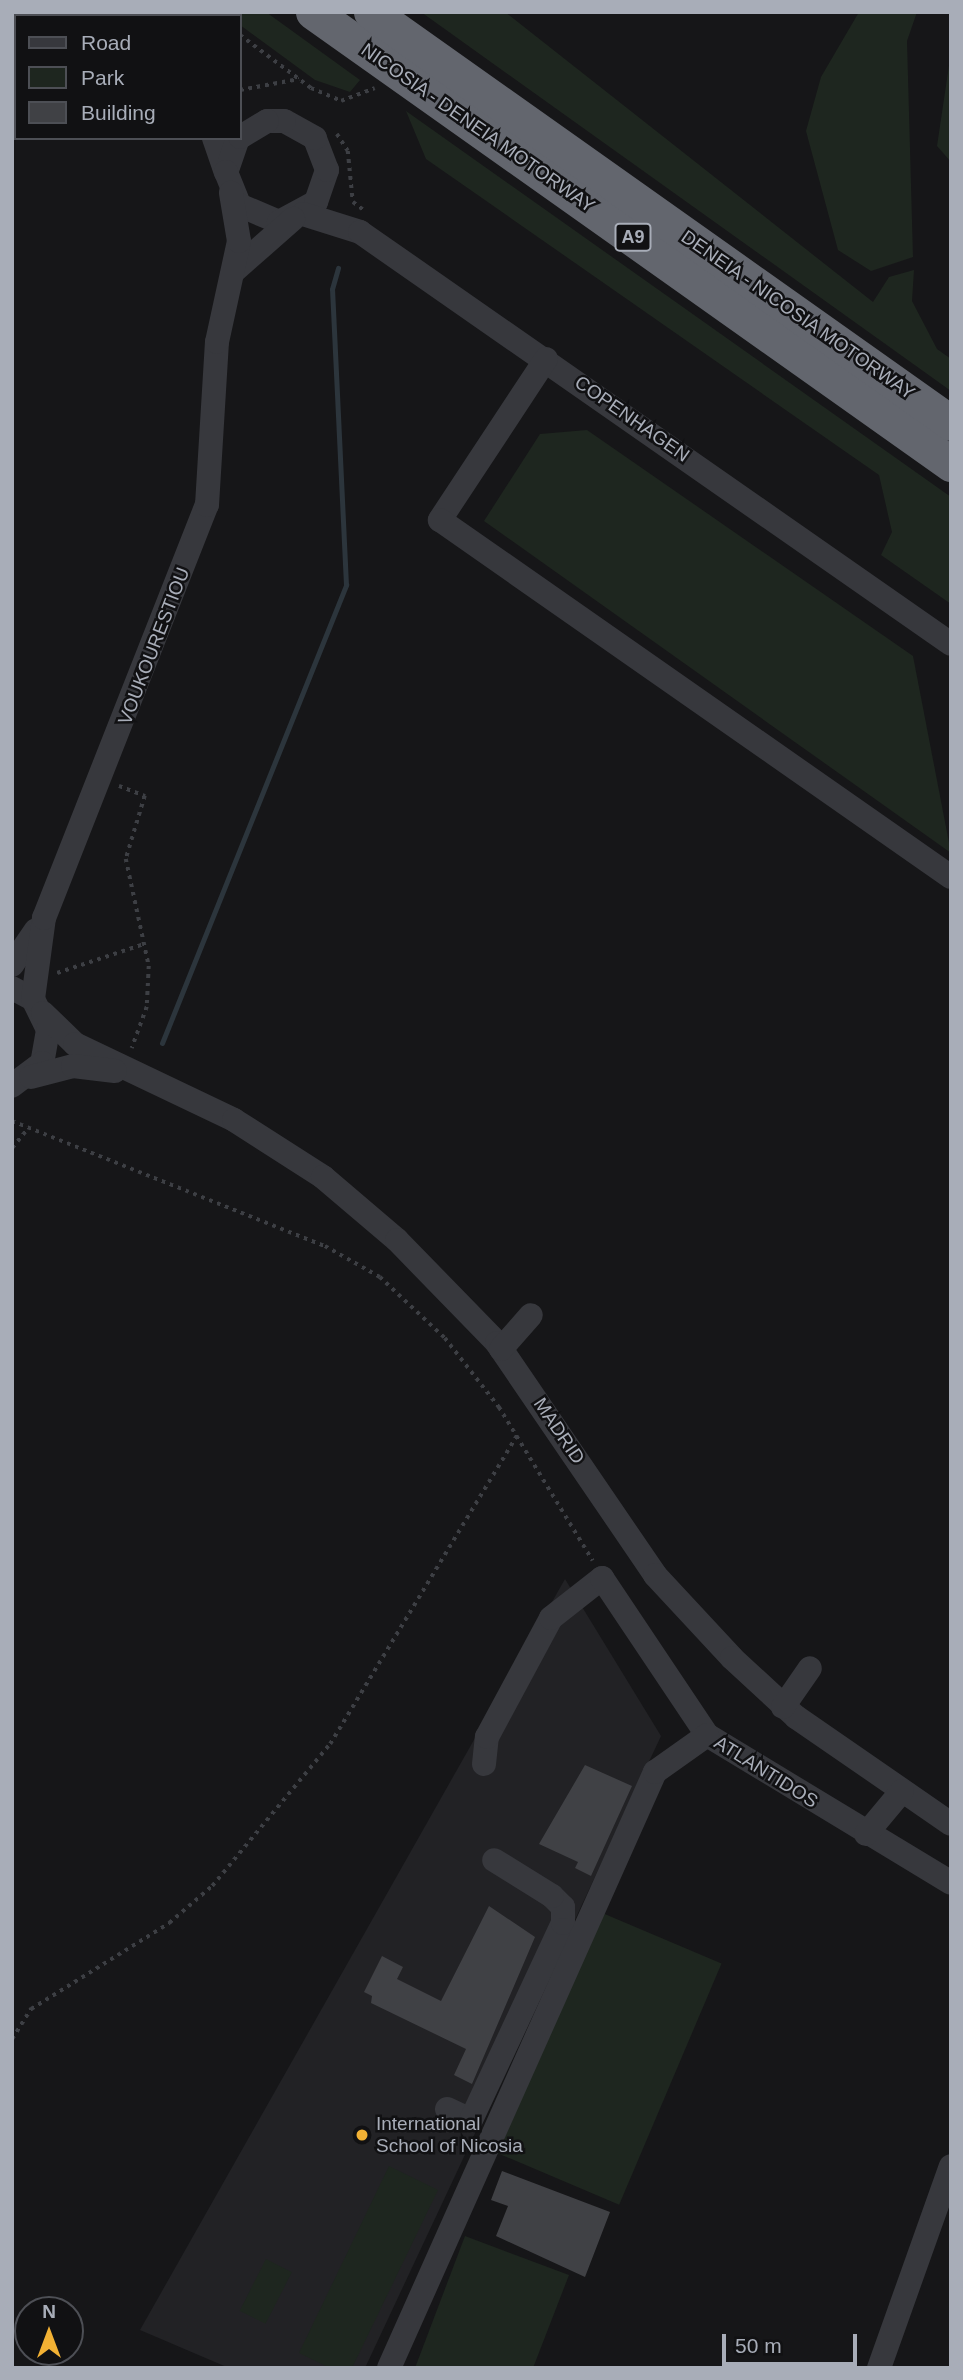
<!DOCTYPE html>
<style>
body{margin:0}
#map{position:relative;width:963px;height:2380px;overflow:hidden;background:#161618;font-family:Helvetica,sans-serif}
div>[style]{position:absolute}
.built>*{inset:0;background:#222225}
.green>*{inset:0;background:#1e261f;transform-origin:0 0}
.stream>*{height:5px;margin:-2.5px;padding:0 2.5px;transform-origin:2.5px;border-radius:2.5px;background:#2c353c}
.building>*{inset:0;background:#404145}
.path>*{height:3.5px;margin-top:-1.75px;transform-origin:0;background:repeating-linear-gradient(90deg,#3d3f44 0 3.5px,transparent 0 8.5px)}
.minor>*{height:24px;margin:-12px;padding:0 12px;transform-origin:12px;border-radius:12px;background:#37383d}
.highway>*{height:35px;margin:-17.5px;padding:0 17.5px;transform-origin:17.5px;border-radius:17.5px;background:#63666e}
.dots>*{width:19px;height:19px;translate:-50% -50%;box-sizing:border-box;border:4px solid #111113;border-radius:50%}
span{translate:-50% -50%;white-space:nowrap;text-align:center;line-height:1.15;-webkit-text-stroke:5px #111113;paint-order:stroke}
.shield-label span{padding:2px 5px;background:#111113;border:2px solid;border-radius:5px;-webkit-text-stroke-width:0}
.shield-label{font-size:18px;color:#a8adb8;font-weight:700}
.street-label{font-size:19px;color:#a8adb8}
.poi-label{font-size:19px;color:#a8adb8}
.left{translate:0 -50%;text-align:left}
.frame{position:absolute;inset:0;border:14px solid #a8adb8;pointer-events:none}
.legend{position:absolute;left:14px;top:14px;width:228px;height:126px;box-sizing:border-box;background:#111113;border:2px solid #4d4f55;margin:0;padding:9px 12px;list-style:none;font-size:21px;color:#a8adb8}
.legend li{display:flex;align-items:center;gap:14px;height:35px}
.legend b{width:35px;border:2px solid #4d4f55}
.north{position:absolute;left:14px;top:2296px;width:70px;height:70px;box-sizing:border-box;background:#111113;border:2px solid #4d4f55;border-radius:50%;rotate:0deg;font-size:19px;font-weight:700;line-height:28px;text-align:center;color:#a8adb8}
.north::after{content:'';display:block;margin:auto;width:24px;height:32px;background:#f2b134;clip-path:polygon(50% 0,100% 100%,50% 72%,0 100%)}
.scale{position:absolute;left:722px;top:2334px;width:135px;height:32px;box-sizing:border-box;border:4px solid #a8adb8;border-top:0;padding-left:9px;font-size:21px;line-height:24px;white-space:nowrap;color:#a8adb8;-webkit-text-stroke:5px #111113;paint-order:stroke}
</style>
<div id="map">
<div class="built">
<i style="clip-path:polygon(565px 1579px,661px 1736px,365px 2368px,229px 2368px,140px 2330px)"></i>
</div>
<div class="green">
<i style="clip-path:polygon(222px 12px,266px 12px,360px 80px,350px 92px,315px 80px,240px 25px,240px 16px)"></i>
<i style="clip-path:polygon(421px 12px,505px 12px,873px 302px,889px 277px,914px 270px,912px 301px,937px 349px,951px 359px,951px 391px)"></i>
<i style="clip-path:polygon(859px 12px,917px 12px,907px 41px,913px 257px,871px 271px,838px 250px,806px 131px,821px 77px)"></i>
<i style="clip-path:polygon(951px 52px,951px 162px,937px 146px)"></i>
<i style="clip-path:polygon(406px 111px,951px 497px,951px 604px,881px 555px,892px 532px,879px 475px,426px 159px)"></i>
<i style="clip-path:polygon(587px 430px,913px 656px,951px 853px,484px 521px,540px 434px)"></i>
<i style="left:600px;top:1912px;width:132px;height:262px;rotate:23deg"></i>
<i style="clip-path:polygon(389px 2166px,438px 2190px,352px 2368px,330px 2368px,299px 2353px)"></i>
<i style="clip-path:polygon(465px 2236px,569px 2275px,533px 2368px,415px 2368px)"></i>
<i style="left:266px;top:2259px;width:29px;height:58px;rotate:27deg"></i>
</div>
<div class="stream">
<i style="left:162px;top:1043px;width:494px;rotate:-68.1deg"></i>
<i style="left:346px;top:585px;width:296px;rotate:-92.7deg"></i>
<i style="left:332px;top:289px;width:22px;rotate:-74deg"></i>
</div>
<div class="building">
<i style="clip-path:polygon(585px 1765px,632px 1786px,591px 1876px,575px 1868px,578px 1862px,539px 1844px)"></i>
<i style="clip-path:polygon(489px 1906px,535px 1937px,472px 2084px,454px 2075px,466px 2049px,371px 2003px,372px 1996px,364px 1992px,382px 1956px,403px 1967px,397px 1979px,441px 2001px)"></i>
<i style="clip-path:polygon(502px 2171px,610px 2212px,585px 2277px,496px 2236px,508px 2206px,491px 2200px)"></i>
</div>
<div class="path">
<i style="left:209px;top:12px;width:6px;rotate:39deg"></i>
<i style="left:240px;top:35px;width:89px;rotate:36.7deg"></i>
<i style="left:311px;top:88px;width:33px;rotate:23deg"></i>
<i style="left:341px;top:101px;width:36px;rotate:-21deg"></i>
<i style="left:240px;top:90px;width:60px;rotate:-10.6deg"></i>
<i style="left:337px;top:134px;width:20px;rotate:57deg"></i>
<i style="left:348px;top:151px;width:51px;rotate:84.4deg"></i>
<i style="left:353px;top:202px;width:15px;rotate:37deg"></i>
<i style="left:119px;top:786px;width:28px;rotate:21deg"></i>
<i style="left:145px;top:796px;width:66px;rotate:106.8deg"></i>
<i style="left:126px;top:859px;width:109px;rotate:77.9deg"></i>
<i style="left:149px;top:966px;width:41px;rotate:92.8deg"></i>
<i style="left:147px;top:1007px;width:44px;rotate:110.1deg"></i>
<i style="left:57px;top:973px;width:92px;rotate:-18.4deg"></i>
<i style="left:12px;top:1121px;width:337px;rotate:21.8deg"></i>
<i style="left:325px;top:1246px;width:63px;rotate:29.4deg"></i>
<i style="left:380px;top:1277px;width:89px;rotate:43.2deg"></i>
<i style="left:445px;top:1338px;width:88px;rotate:52deg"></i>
<i style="left:499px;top:1407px;width:180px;rotate:58.6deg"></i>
<i style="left:12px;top:1148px;width:26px;rotate:-51deg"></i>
<i style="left:12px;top:2039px;width:36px;rotate:-58deg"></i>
<i style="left:31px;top:2009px;width:163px;rotate:-31.9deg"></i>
<i style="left:169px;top:1923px;width:57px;rotate:-40.7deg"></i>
<i style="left:212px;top:1886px;width:185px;rotate:-50.3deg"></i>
<i style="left:330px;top:1744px;width:361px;rotate:-58.8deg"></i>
</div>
<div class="minor">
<i style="left:49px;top:12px;width:6px;rotate:45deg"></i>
<i style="left:214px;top:138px;width:36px;rotate:71deg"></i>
<i style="left:238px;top:138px;width:36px;rotate:109deg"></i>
<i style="left:226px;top:172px;width:35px;rotate:68deg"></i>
<i style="left:239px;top:205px;width:43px;rotate:23deg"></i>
<i style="left:279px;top:222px;width:42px;rotate:-28.4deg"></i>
<i style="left:316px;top:202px;width:34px;rotate:-71deg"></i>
<i style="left:327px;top:170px;width:34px;rotate:-111deg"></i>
<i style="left:315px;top:138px;width:35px;rotate:-151deg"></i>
<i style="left:284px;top:121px;width:17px;rotate:180deg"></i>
<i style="left:267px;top:121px;width:31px;rotate:149deg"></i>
<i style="left:303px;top:214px;width:60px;rotate:17.5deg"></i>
<i style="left:360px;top:232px;width:720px;rotate:34.88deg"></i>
<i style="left:234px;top:271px;width:79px;rotate:-41.4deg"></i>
<i style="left:546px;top:359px;width:193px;rotate:123.4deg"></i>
<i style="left:440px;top:520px;width:623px;rotate:34.94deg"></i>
<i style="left:12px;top:965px;width:42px;rotate:-55.6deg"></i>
<i style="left:12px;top:988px;width:24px;rotate:28deg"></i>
<i style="left:33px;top:999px;width:34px;rotate:64deg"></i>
<i style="left:48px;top:1030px;width:34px;rotate:100deg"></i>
<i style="left:42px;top:1063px;width:38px;rotate:143deg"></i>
<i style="left:33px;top:999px;width:82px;rotate:-82.3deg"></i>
<i style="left:44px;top:918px;width:444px;rotate:-68.5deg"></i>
<i style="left:207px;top:505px;width:163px;rotate:-86.5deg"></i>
<i style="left:217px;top:342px;width:103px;rotate:-77.7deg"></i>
<i style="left:239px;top:241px;width:49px;rotate:-99.5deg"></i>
<i style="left:43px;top:1013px;width:45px;rotate:44.1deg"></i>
<i style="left:75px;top:1044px;width:176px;rotate:25.5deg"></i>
<i style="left:234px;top:1120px;width:106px;rotate:32.6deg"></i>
<i style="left:323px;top:1177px;width:97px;rotate:40.4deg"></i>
<i style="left:397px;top:1240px;width:144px;rotate:45.8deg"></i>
<i style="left:497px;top:1343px;width:281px;rotate:55.7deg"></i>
<i style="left:655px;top:1575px;width:113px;rotate:47.1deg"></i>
<i style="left:732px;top:1658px;width:87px;rotate:42.7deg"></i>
<i style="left:796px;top:1717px;width:188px;rotate:34.6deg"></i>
<i style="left:31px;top:1077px;width:43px;rotate:-14.7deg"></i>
<i style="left:73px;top:1066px;width:42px;rotate:6.8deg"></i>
<i style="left:501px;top:1349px;width:45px;rotate:-48.6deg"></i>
<i style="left:783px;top:1707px;width:47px;rotate:-55.3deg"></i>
<i style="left:484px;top:1764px;width:27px;rotate:-84deg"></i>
<i style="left:487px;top:1737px;width:135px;rotate:-61.7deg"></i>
<i style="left:551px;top:1618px;width:65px;rotate:-38.1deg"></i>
<i style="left:602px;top:1578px;width:189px;rotate:56.2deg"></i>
<i style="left:707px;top:1735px;width:285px;rotate:31.2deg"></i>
<i style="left:866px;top:1834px;width:56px;rotate:-50.1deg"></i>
<i style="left:447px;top:2109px;width:26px;rotate:25deg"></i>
<i style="left:471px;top:2120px;width:217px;rotate:-65deg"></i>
<i style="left:563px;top:1923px;width:16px;rotate:-90deg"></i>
<i style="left:563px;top:1907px;width:16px;rotate:-135deg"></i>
<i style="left:552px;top:1896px;width:68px;rotate:-148.2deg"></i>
<i style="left:389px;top:2368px;width:653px;rotate:-65.95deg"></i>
<i style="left:655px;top:1772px;width:64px;rotate:-35.4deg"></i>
<i style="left:879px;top:2368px;width:214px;rotate:-70.4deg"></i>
</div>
<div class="highway">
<i style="left:313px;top:12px;width:782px;rotate:35.32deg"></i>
<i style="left:371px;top:12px;width:711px;rotate:35.32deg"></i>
</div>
<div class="dots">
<i style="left:362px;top:2135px;background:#f2b134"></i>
</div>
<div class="shield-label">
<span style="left:633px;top:237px">A9</span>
</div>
<div class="street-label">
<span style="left:478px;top:128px;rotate:35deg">NICOSIA - DENEIA MOTORWAY</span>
<span style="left:798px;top:315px;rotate:35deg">DENEIA - NICOSIA MOTORWAY</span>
<span style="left:632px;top:419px;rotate:35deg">COPENHAGEN</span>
<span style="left:154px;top:646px;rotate:-69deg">VOUKOURESTIOU</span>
<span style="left:559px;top:1431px;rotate:56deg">MADRID</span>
<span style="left:766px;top:1772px;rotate:32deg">ATLANTIDOS</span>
</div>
<div class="poi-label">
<span class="left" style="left:376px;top:2135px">International<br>School of Nicosia</span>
</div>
<div class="frame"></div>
<ul class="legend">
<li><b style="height:9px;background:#37383d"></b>Road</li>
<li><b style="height:19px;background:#1e261f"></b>Park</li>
<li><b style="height:19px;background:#404145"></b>Building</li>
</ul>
<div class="north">N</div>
<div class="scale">50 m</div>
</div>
